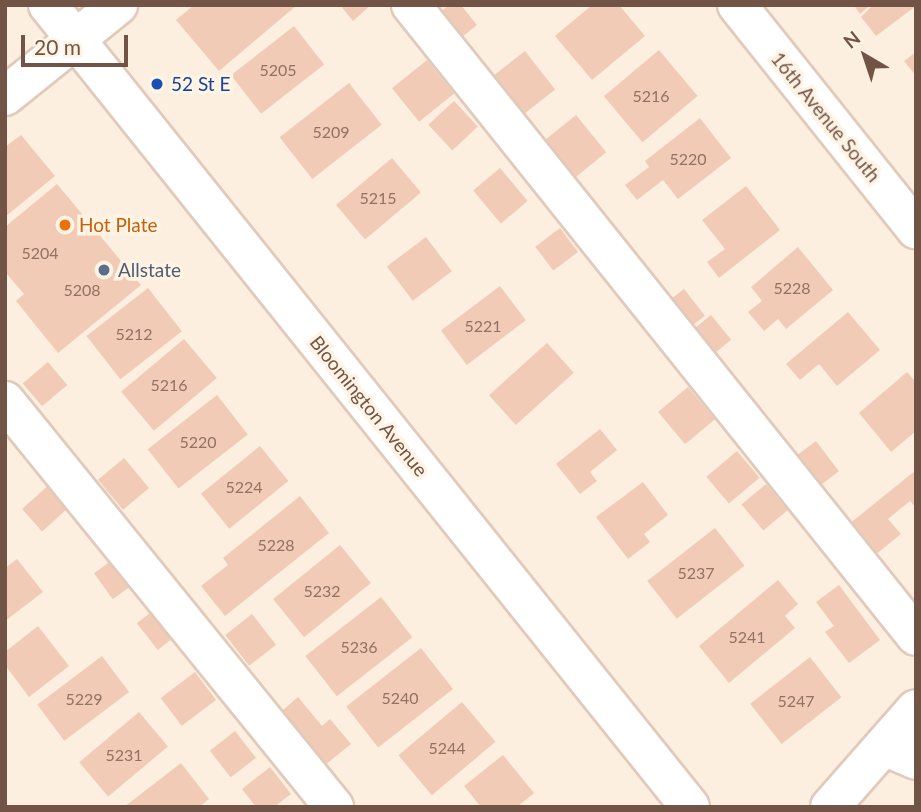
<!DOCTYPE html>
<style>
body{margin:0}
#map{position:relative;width:921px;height:812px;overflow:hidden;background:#fcefdf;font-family:Lato,sans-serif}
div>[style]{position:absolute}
.building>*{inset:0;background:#f1cbb6;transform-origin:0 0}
.roads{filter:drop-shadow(2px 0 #e0cabb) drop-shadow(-2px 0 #e0cabb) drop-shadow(0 2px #e0cabb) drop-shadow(0 -2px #e0cabb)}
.minor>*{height:38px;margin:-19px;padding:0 19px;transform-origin:19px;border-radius:19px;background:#fff}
.dots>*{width:19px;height:19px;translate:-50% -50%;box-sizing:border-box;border:4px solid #fff3e4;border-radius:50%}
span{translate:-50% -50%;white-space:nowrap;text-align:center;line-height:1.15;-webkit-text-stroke:7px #fff3e4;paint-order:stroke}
.number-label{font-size:16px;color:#927263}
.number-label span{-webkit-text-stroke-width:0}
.transit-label{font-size:19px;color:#164399}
.left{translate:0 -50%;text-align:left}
.street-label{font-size:19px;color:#725447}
.food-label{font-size:19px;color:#c56008}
.service-label{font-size:19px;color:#4e5e75}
.frame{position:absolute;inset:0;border:7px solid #725447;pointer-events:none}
.north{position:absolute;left:830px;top:21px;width:70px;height:70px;-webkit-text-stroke:5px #fff3e4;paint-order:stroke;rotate:321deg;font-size:19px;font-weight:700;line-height:28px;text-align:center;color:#725447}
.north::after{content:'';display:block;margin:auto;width:24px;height:32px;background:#725447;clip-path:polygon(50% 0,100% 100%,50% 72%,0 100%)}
.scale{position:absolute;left:21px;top:35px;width:107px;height:32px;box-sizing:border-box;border:4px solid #725447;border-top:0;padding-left:9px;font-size:21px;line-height:24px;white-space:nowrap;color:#725447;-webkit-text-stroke:5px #fff3e4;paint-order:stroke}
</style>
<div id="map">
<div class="building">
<i style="clip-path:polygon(194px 5px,297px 5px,219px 71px,176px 20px)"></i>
<i style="clip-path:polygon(340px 5px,371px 5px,353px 21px)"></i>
<i style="clip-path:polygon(449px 5px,461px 5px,477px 25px,448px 48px,428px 22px)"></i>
<i style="clip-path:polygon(592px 5px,619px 5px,645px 36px,592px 80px,555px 36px)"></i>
<i style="clip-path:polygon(854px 5px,870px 5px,860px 14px)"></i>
<i style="clip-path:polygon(873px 5px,916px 5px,916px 6px,876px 36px,861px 17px)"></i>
<i style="left:294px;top:26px;width:49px;height:80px;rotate:52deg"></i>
<i style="left:659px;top:50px;width:60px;height:72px;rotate:50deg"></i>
<i style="left:525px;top:51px;width:49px;height:46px;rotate:52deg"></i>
<i style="clip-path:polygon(916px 52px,916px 76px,904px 61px)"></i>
<i style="left:427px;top:60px;width:43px;height:45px;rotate:51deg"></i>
<i style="left:349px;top:83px;width:53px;height:88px;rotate:52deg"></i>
<i style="left:454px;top:101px;width:35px;height:35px;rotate:47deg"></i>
<i style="left:576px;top:115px;width:48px;height:47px;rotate:51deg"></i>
<i style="clip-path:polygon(700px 118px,731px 158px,678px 199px,663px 180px,637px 200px,625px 185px,649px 167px,645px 161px)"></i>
<i style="clip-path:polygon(21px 135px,55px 176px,5px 217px,5px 147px)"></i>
<i style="left:392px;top:158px;width:45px;height:73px;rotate:50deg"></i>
<i style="left:500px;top:168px;width:43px;height:35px;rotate:50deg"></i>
<i style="clip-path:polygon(57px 184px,141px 285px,58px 353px,16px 301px,24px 294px,5px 272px,5px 227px)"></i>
<i style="clip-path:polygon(746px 186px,780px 230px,719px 278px,707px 262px,725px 249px,702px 220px)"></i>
<i style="left:560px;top:228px;width:30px;height:31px;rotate:53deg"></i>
<i style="left:426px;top:237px;width:43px;height:49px;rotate:53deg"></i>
<i style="clip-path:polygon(798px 247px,833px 290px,786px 329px,778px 319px,764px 331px,748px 312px,762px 301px,751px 287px)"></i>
<i style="left:500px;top:286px;width:43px;height:74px;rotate:53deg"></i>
<i style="left:148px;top:288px;width:55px;height:78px;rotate:52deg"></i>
<i style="left:684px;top:289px;width:34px;height:35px;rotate:52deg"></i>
<i style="clip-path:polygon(848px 312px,880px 350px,837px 386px,819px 364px,800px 380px,786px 364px)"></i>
<i style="left:711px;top:315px;width:32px;height:40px;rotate:51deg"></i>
<i style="left:184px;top:339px;width:51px;height:82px;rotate:50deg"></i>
<i style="left:547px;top:343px;width:40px;height:78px;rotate:48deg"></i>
<i style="left:48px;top:362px;width:30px;height:33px;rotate:50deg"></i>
<i style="clip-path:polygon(907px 372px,916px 382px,916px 431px,891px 452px,859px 413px)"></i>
<i style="left:688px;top:387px;width:42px;height:39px;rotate:50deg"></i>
<i style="left:217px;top:395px;width:50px;height:88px;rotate:52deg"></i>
<i style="clip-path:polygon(600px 429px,617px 450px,590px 472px,597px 481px,580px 494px,556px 464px)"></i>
<i style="left:816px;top:441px;width:38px;height:40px;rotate:53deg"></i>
<i style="left:260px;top:446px;width:45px;height:76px;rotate:51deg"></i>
<i style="left:737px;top:451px;width:35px;height:40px;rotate:50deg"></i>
<i style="left:124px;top:458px;width:39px;height:34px;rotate:50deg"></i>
<i style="clip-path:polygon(916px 470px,916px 508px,910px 501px,888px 519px,901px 534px,869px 560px,843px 529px)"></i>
<i style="clip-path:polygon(643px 482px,668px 515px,644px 534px,650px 542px,628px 559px,596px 517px)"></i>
<i style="left:51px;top:483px;width:30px;height:39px;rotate:48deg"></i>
<i style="left:766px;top:484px;width:34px;height:32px;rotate:50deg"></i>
<i style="clip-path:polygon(300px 496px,329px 533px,225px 616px,201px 586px,228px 565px,223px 558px)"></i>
<i style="left:715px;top:528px;width:48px;height:86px;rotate:52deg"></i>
<i style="left:340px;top:545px;width:49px;height:86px;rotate:51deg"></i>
<i style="left:115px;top:558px;width:32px;height:26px;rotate:54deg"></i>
<i style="clip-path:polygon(17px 559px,43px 592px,5px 621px,5px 568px)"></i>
<i style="clip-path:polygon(778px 580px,798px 604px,785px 616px,795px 628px,729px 683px,699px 646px)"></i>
<i style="clip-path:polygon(839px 585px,880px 640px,849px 663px,825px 632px,834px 626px,816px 602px)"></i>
<i style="left:381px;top:597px;width:51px;height:96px;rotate:52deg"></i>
<i style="left:155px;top:609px;width:34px;height:23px;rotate:52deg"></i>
<i style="left:252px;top:614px;width:39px;height:34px;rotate:52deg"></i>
<i style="clip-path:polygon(38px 626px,69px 666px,29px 697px,5px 665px,5px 652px)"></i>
<i style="left:421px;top:648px;width:52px;height:95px;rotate:52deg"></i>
<i style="left:102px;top:656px;width:45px;height:81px;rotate:53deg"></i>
<i style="left:810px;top:657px;width:51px;height:76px;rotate:52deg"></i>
<i style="left:195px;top:672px;width:35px;height:43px;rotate:53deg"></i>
<i style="clip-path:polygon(298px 697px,322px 726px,330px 719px,351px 744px,319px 770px,275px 717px)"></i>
<i style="left:462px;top:702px;width:52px;height:83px;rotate:50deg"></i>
<i style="left:139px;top:712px;width:45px;height:78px;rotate:50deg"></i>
<i style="left:235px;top:731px;width:34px;height:32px;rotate:52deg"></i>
<i style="clip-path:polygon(503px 755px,534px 793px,517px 807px,481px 807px,464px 786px)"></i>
<i style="clip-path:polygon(181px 763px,209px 799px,199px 807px,124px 807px)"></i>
<i style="clip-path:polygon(270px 767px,291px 794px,274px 807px,256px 807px,242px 789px)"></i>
</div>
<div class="roads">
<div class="minor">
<i style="left:48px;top:5px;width:1027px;rotate:51.32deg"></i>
<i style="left:411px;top:5px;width:808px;rotate:51.33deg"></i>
<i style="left:737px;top:5px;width:287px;rotate:51.4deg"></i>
<i style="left:5px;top:96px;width:145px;rotate:-38.8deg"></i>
<i style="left:5px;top:401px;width:523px;rotate:50.98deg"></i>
<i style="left:886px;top:747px;width:33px;rotate:23deg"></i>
<i style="left:830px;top:807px;width:130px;rotate:-48.7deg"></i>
</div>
</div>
<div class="dots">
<i style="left:157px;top:84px;background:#1a4fb4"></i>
<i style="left:65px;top:225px;background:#e8710a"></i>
<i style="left:104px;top:270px;background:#5c6f8a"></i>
</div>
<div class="number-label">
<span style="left:278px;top:70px">5205</span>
<span style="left:651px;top:96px">5216</span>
<span style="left:331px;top:132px">5209</span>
<span style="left:688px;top:159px">5220</span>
<span style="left:378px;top:198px">5215</span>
<span style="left:40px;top:253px">5204</span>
<span style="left:792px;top:288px">5228</span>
<span style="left:82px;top:290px">5208</span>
<span style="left:483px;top:326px">5221</span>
<span style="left:134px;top:334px">5212</span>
<span style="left:169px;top:385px">5216</span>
<span style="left:198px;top:442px">5220</span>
<span style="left:244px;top:487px">5224</span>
<span style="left:276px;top:545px">5228</span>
<span style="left:696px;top:573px">5237</span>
<span style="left:322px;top:591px">5232</span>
<span style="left:747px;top:637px">5241</span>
<span style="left:359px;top:647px">5236</span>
<span style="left:400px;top:698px">5240</span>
<span style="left:84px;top:699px">5229</span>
<span style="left:796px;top:701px">5247</span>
<span style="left:447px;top:748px">5244</span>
<span style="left:124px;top:755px">5231</span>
</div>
<div class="transit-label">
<span class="left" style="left:171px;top:84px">52 St E</span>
</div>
<div class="street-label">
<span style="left:826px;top:117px;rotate:51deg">16th Avenue South</span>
<span style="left:369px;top:406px;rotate:51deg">Bloomington Avenue</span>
</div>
<div class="food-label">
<span class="left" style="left:79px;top:225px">Hot Plate</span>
</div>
<div class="service-label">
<span class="left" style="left:118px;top:270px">Allstate</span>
</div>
<div class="frame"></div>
<div class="north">N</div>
<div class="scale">20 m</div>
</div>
